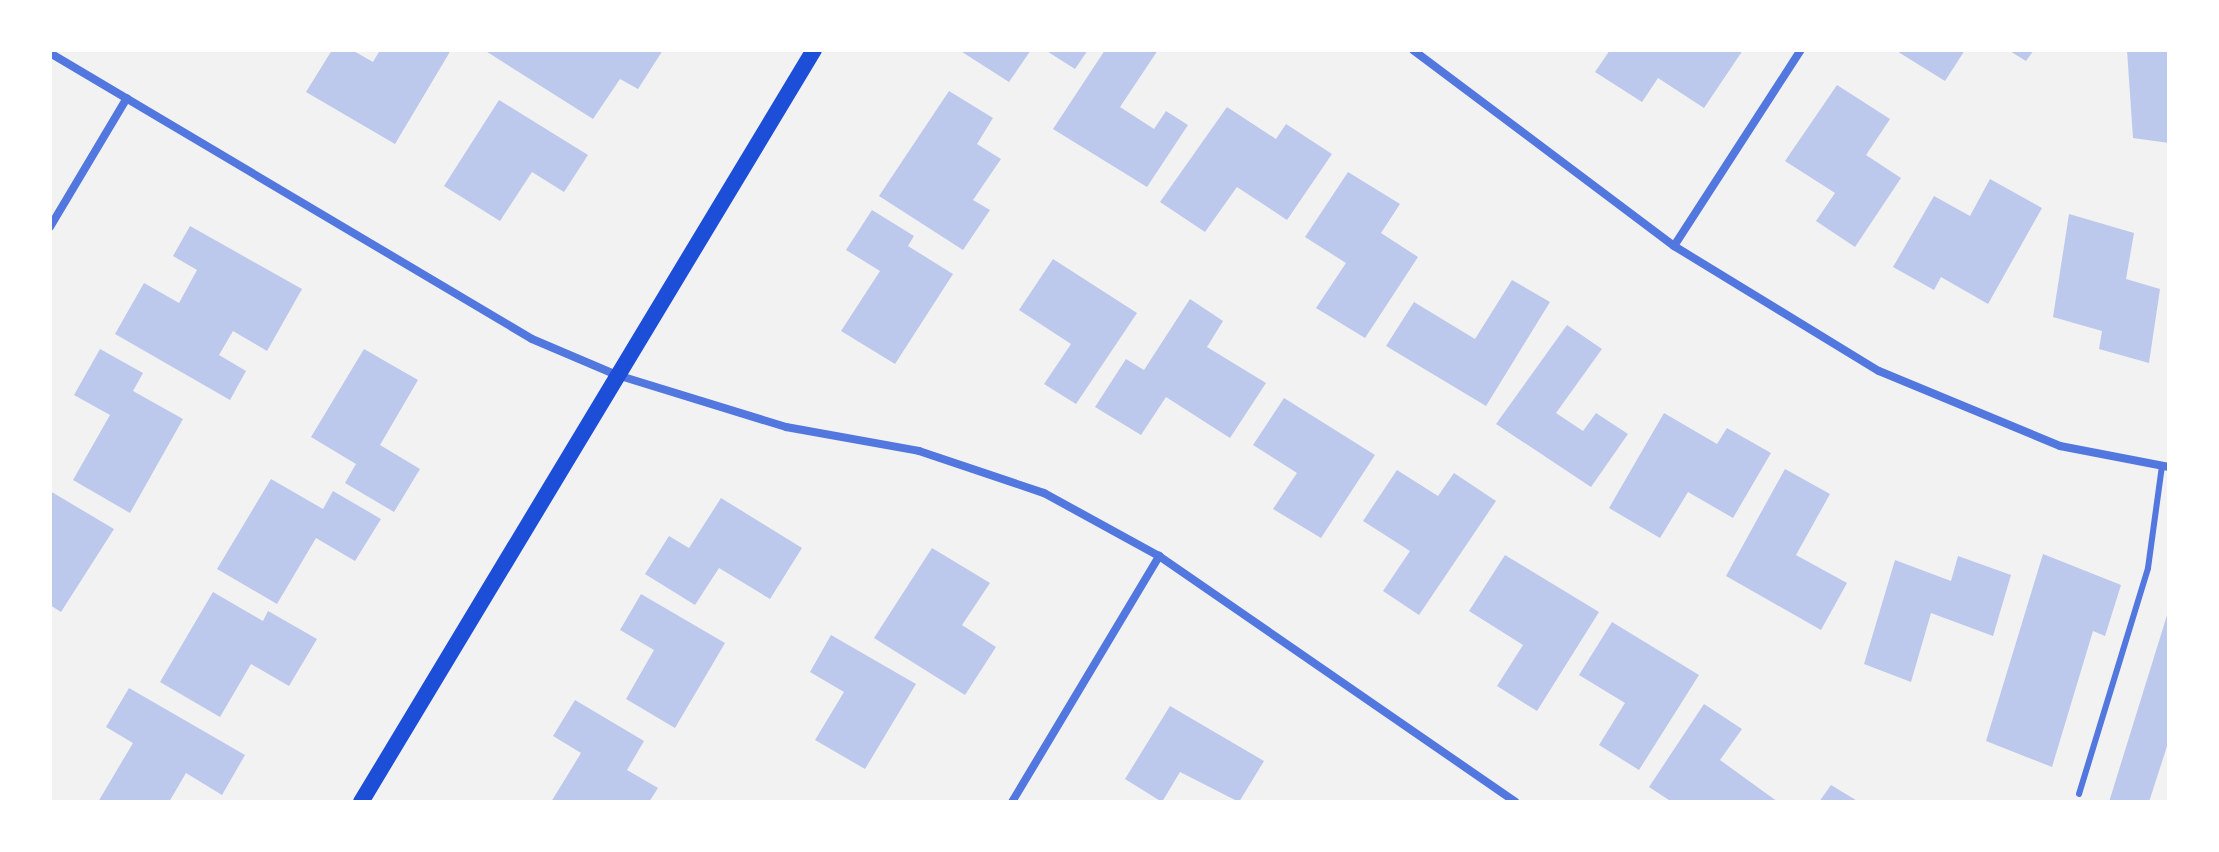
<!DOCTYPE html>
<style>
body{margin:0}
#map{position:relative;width:2219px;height:852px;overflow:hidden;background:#f2f2f2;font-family:"Fira Sans Condensed",sans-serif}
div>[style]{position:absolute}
.building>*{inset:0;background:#bdc9ec}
.service>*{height:6px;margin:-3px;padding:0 3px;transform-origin:3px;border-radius:3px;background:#5277de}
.minor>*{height:8px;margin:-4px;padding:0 4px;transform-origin:4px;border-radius:4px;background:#5277de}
.secondary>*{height:16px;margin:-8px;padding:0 8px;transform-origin:8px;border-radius:8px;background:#1d4ed8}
span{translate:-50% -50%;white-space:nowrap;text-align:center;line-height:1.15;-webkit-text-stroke:8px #fff;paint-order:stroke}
.frame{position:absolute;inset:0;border:52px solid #fff;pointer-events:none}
</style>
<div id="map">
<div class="building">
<i style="clip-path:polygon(332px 50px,352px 50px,373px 62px,380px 50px,451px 50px,395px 144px,306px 92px)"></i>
<i style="clip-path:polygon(484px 50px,663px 50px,638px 89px,620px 79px,593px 119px)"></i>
<i style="clip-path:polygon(959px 50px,1031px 50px,1009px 82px)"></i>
<i style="clip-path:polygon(1045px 50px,1088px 50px,1075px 69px)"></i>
<i style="clip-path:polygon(1105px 50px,1158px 50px,1120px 107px,1154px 129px,1166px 111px,1188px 125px,1147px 187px,1053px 129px)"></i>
<i style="clip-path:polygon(1610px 50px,1743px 50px,1704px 108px,1658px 78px,1642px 102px,1595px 72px)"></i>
<i style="clip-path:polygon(1895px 50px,1965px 50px,1945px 81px)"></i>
<i style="clip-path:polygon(2008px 50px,2034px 50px,2026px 61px)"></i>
<i style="clip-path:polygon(2127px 50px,2169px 50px,2169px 143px,2133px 138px)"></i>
<i style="clip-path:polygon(1837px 85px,1890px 119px,1866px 155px,1901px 178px,1855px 247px,1816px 221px,1835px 193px,1785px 161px)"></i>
<i style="clip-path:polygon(949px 91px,993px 118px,977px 144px,1001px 159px,973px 200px,990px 210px,963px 250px,879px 196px)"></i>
<i style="clip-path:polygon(499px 100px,588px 155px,564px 192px,532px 172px,500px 221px,444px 186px)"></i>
<i style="clip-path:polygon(1227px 107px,1276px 139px,1286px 124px,1332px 154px,1287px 220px,1237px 187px,1205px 232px,1160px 202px)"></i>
<i style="clip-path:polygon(1348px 172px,1400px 204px,1381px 233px,1418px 257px,1365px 338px,1316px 308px,1346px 263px,1305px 237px)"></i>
<i style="clip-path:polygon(1990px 179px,2042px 208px,1988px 304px,1941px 277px,1934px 290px,1893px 267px,1934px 196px,1970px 216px)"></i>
<i style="clip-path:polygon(872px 210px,914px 236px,908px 246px,953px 274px,895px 364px,841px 331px,880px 271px,846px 250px)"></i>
<i style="clip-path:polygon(2069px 214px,2134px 233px,2126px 279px,2160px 289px,2149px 363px,2099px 349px,2102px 331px,2053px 317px)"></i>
<i style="clip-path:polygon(190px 226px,302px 289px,267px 351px,233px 331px,219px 355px,246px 371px,230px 400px,115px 334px,144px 283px,179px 303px,197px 270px,173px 256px)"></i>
<i style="clip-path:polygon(1053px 259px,1137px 313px,1076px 404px,1044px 384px,1071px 344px,1019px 310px)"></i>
<i style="clip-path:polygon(1512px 280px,1550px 302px,1486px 406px,1386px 346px,1414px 302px,1475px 339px)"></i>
<i style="clip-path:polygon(1190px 299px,1223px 321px,1207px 347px,1266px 383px,1230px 438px,1166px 397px,1141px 435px,1095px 407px,1126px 359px,1144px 370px)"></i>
<i style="clip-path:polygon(1567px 325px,1602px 349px,1556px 413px,1583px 431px,1596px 413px,1628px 434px,1591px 487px,1496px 424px)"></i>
<i style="clip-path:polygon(100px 349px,143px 373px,133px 391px,183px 419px,130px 513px,73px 480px,110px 415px,74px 395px)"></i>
<i style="clip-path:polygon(364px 349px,418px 380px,380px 445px,420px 469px,394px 512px,345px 483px,356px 464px,311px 437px)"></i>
<i style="clip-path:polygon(1284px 398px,1375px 455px,1321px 538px,1273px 509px,1297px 473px,1253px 445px)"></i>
<i style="clip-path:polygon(1664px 413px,1717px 444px,1727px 428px,1771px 453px,1733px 518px,1688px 492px,1660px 538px,1609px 508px)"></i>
<i style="clip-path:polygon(1785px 469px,1830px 494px,1796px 555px,1847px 583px,1821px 630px,1726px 576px)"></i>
<i style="clip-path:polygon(1397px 470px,1438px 496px,1454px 473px,1496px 501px,1419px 615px,1383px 591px,1410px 551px,1363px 521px)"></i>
<i style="clip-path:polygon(271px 479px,323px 509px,333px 491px,381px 519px,355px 561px,316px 538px,277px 604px,217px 569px)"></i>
<i style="clip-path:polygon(50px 491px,114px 529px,61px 612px,50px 605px)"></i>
<i style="clip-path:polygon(721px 498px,802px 548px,770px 599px,719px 568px,695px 605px,645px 574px,669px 536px,689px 548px)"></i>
<i style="clip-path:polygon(932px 548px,990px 583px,962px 625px,996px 647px,965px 695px,874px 638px)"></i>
<i style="clip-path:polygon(2043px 554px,2121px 585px,2105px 636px,2093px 631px,2052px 767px,1986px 741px)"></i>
<i style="clip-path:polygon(1505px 555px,1599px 612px,1537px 711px,1497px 686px,1523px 645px,1469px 611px)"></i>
<i style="clip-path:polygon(1958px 556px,2011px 575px,1993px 636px,1931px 613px,1911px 682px,1864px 664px,1895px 560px,1951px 581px)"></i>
<i style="clip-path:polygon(213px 592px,263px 621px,268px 611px,317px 639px,289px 686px,251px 664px,220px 717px,160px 682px)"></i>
<i style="clip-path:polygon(641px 594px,725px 643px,675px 728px,626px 699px,654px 650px,620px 630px)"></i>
<i style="clip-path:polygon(2168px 612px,2169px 740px,2149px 802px,2109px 802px)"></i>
<i style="clip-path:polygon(1612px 622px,1699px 675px,1639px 770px,1599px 745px,1625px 703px,1579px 675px)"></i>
<i style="clip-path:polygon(831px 635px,916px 684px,865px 769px,815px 740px,844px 692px,810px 672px)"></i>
<i style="clip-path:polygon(129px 688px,245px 755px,222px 795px,186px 773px,169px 802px,98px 802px,133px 743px,106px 727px)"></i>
<i style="clip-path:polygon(575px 700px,644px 741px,627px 770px,658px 788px,649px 802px,551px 802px,581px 753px,553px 736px)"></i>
<i style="clip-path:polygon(1704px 704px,1742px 729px,1720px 760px,1778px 802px,1672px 802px,1649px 787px)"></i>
<i style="clip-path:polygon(1170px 706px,1264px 761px,1239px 802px,1180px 772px,1162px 802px,1125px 779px)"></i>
<i style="clip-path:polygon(1831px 785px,1859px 802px,1819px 802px)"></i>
</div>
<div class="service">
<i style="left:2079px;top:794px;width:236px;rotate:-73deg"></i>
<i style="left:2148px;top:568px;width:103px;rotate:-82.2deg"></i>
</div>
<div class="minor">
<i style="left:1413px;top:50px;width:326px;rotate:36.9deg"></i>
<i style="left:1674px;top:246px;width:240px;rotate:31.4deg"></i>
<i style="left:1879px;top:371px;width:196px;rotate:22.5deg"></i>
<i style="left:2060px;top:446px;width:111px;rotate:10.9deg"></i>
<i style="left:50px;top:53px;width:560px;rotate:30.68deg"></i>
<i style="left:532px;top:339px;width:92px;rotate:23deg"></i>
<i style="left:617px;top:375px;width:177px;rotate:17.1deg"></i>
<i style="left:786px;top:427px;width:135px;rotate:10.2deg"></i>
<i style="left:919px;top:451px;width:132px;rotate:18.6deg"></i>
<i style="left:1044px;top:493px;width:131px;rotate:28.7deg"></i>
<i style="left:1159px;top:556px;width:433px;rotate:34.6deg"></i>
<i style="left:50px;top:227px;width:150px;rotate:-59.2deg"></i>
<i style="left:1674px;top:246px;width:234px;rotate:-57.1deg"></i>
<i style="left:1012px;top:802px;width:287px;rotate:-59.1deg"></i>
</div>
<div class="secondary">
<i style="left:361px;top:802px;width:878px;rotate:-58.94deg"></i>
</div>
<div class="frame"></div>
</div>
